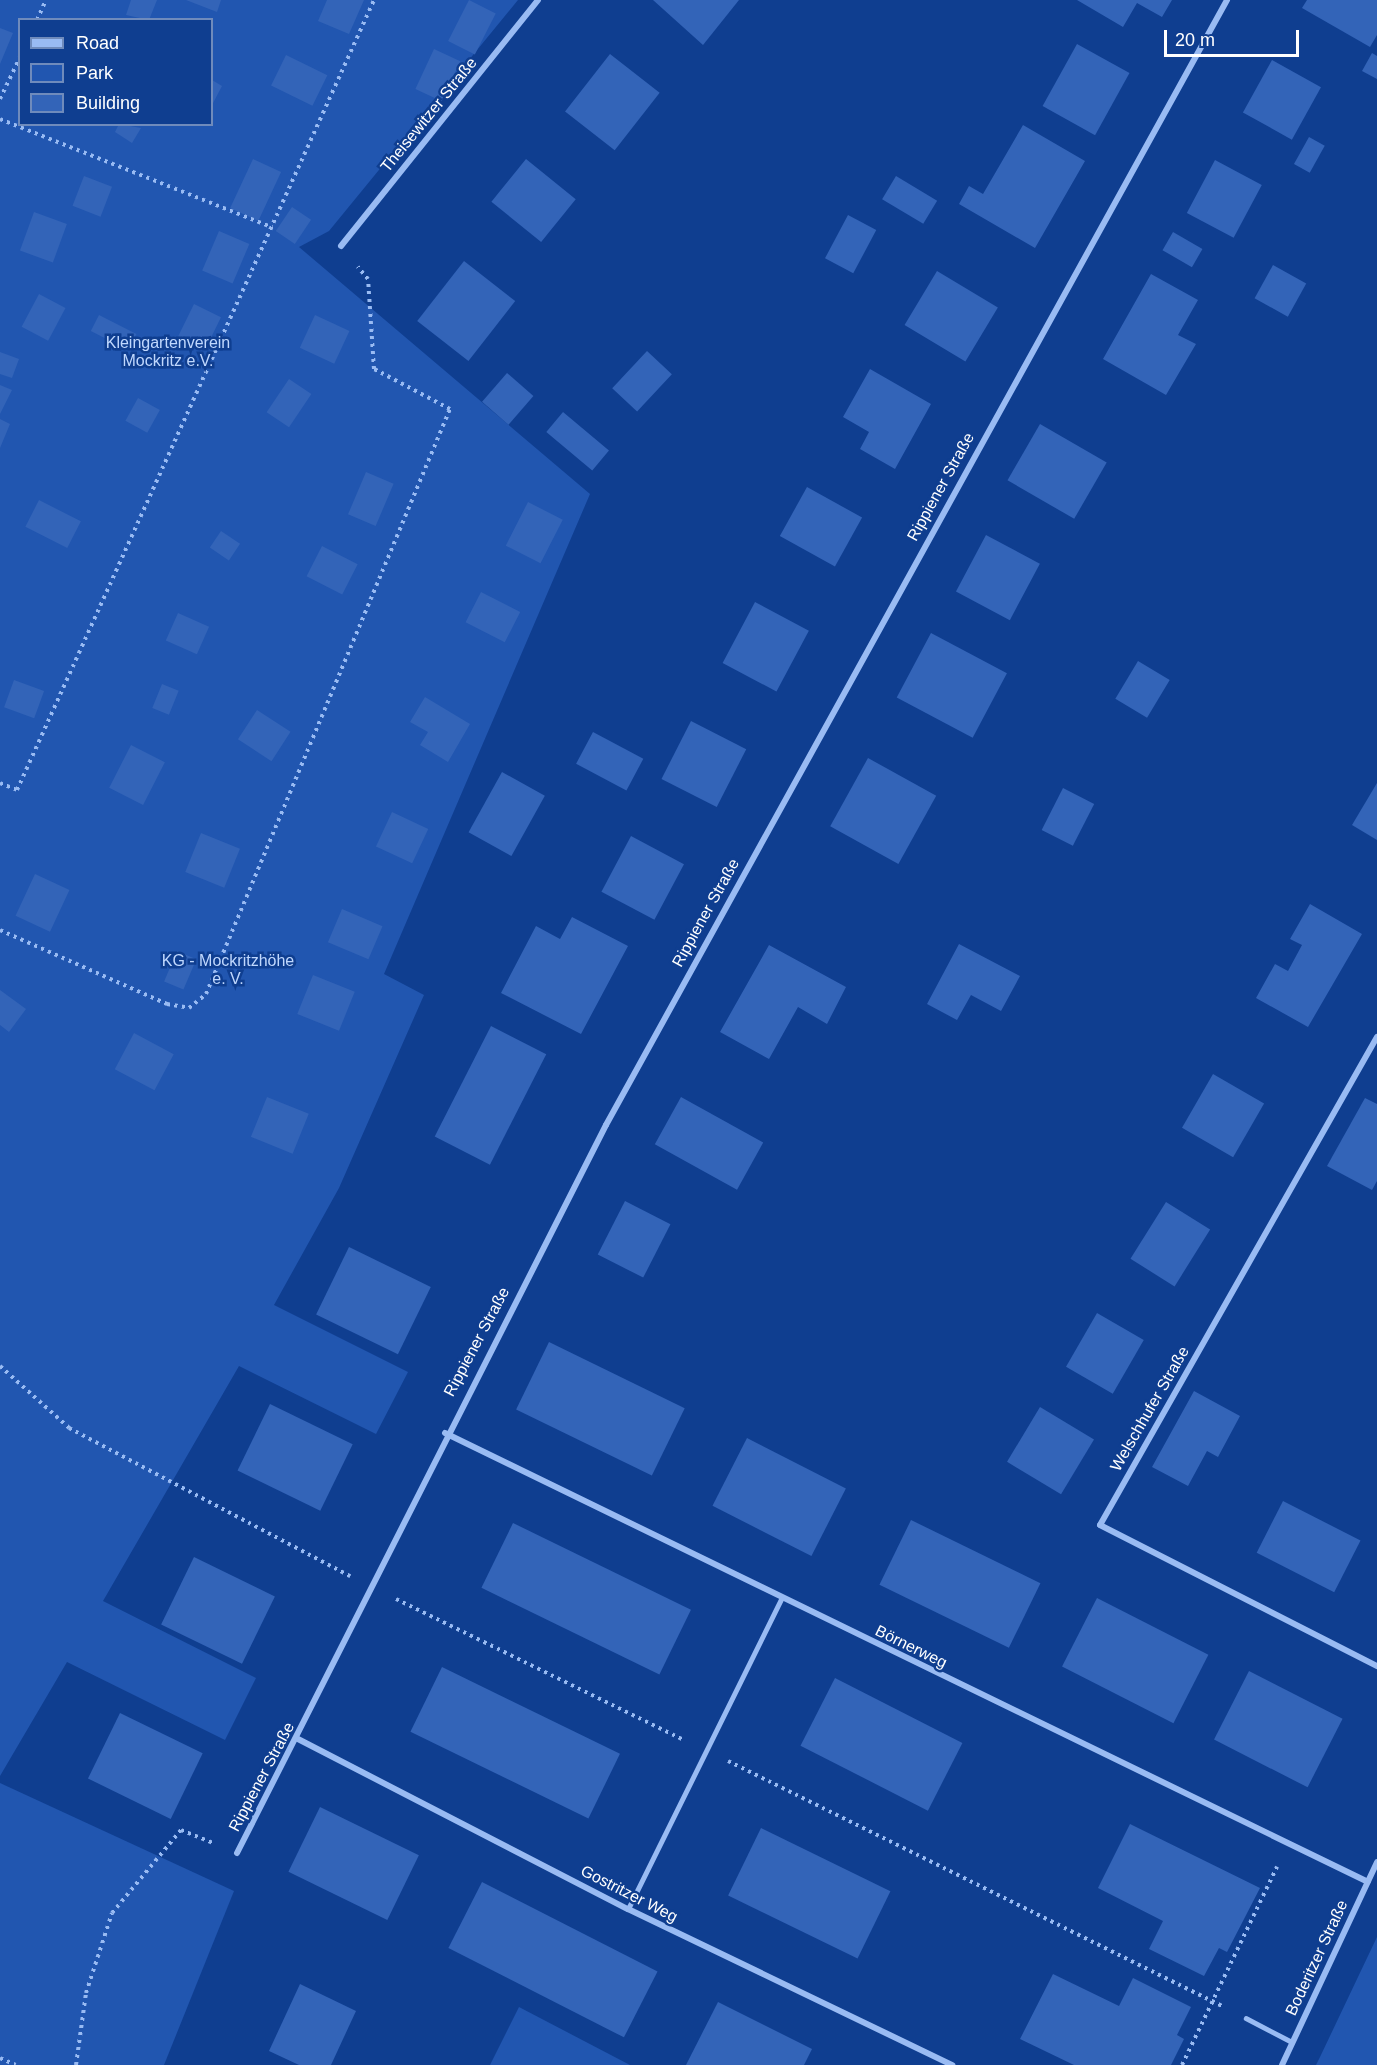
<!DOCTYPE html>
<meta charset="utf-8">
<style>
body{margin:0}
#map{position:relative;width:1377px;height:2065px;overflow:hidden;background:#0f3e90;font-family:Arial,sans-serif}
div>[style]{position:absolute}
.green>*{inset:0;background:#2156b0}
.building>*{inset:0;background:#3364b8;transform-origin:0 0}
.path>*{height:4px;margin-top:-2px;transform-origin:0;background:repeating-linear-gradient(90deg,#99bbf3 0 3px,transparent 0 7.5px)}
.lane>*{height:4.5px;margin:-2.25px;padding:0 2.25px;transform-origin:2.25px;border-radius:2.25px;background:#99bbf3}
.street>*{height:6px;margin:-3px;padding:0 3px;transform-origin:3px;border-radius:3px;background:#99bbf3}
span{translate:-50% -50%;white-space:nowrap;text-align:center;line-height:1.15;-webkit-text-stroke:5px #0f3e90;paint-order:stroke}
.street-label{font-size:16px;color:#fff}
.park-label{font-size:16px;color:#c0d8fe}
.legend{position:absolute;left:18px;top:18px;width:195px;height:108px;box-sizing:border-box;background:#0f3e90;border:2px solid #6f8bbc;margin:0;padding:8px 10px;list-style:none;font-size:18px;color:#fff}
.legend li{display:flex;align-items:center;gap:12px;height:30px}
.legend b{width:30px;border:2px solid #6f8bbc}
.scale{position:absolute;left:1164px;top:30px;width:135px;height:27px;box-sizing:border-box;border:3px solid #fff;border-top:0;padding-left:8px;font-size:18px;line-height:21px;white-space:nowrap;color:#fff;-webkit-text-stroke:4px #0f3e90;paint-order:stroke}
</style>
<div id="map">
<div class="green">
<i style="clip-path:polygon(evenodd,0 0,518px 0,329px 231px,299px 247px,590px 494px,384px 974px,424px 995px,339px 1188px,274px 1305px,408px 1372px,376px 1434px,239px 1366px,103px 1601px,256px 1678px,225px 1740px,67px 1662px,0 1776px,0 0,20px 20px,212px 20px,212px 124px,20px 124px,20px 20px)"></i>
<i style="clip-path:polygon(0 1783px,234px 1891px,164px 2065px,0 2065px)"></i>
<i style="clip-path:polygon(1377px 1937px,1377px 2065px,1316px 2065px,1320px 2057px)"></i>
<i style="clip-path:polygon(519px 2007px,630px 2065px,490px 2065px)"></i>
</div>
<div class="building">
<i style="clip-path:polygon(131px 0,157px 0,149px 20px,126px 15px)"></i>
<i style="clip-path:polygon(186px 0,221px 0,217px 12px)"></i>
<i style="clip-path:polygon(327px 0,364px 0,349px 34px,318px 21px)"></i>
<i style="left:469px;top:0;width:30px;height:46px;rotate:27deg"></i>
<i style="clip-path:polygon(653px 0,739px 0,703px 45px)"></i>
<i style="clip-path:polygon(1077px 0,1172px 0,1162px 17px,1137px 3px,1123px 27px)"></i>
<i style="clip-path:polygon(1307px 0,1377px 0,1377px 35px,1370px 47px,1302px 8px)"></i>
<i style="clip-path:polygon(0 28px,13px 33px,0 64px)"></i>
<i style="left:1077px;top:44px;width:60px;height:71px;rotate:29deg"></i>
<i style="left:434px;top:49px;width:29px;height:44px;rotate:25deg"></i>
<i style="clip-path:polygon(1372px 53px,1377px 56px,1377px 79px,1362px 71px)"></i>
<i style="left:610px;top:54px;width:63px;height:73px;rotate:38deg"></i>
<i style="left:286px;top:55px;width:46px;height:34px;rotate:26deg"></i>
<i style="left:1272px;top:60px;width:56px;height:60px;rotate:29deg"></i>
<i style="clip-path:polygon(212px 80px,222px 86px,212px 105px)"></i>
<i style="clip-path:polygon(119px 124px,141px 128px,132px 143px,115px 132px)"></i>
<i style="clip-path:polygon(1023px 125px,1085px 161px,1035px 248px,959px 204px,969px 186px,983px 194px)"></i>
<i style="left:1309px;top:137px;width:18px;height:31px;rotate:29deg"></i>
<i style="left:253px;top:159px;width:31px;height:54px;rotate:25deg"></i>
<i style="left:526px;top:159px;width:64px;height:55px;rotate:39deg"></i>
<i style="left:1215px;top:160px;width:53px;height:60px;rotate:28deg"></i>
<i style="left:84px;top:176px;width:30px;height:32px;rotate:21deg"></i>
<i style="left:896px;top:176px;width:48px;height:27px;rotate:31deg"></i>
<i style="left:292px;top:207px;width:23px;height:29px;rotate:34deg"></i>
<i style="left:34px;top:212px;width:35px;height:41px;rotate:20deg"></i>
<i style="left:848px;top:215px;width:32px;height:49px;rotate:28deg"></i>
<i style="left:219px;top:231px;width:33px;height:43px;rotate:23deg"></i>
<i style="left:1173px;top:232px;width:34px;height:21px;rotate:30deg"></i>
<i style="left:464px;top:261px;width:65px;height:76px;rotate:38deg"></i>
<i style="left:1273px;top:265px;width:38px;height:38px;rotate:29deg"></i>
<i style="left:937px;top:271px;width:71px;height:63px;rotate:31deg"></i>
<i style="clip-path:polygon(1151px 274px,1198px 300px,1178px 335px,1196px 344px,1166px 395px,1103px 359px)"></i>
<i style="left:39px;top:294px;width:30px;height:37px;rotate:28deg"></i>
<i style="left:194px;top:304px;width:30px;height:36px;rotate:26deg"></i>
<i style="left:99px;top:315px;width:42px;height:18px;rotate:27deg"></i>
<i style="left:315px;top:315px;width:38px;height:36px;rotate:25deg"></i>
<i style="left:647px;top:351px;width:34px;height:51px;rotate:43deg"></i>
<i style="clip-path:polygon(0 352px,19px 359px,12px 378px,0 374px)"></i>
<i style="clip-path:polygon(870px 369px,931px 404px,895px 469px,860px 449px,869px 432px,843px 417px)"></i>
<i style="left:507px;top:373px;width:35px;height:38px;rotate:41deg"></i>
<i style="left:289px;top:379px;width:27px;height:40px;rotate:34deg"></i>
<i style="clip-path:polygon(0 385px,12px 390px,0 414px)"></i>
<i style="left:138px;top:398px;width:25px;height:26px;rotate:29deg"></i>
<i style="left:563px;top:412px;width:60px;height:26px;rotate:40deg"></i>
<i style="clip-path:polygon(0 419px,10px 424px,0 448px)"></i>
<i style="left:1040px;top:424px;width:77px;height:65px;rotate:30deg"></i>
<i style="left:366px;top:472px;width:30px;height:46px;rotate:23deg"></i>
<i style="left:807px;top:487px;width:63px;height:56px;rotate:29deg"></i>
<i style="left:39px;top:500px;width:47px;height:30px;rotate:27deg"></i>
<i style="left:528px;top:502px;width:39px;height:49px;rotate:27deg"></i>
<i style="left:221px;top:531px;width:23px;height:20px;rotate:34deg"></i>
<i style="left:986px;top:535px;width:61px;height:64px;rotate:28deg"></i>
<i style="left:322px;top:546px;width:40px;height:34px;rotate:27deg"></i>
<i style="left:481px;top:592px;width:44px;height:34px;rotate:27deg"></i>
<i style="left:755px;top:602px;width:61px;height:69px;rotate:28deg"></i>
<i style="left:178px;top:613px;width:34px;height:30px;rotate:24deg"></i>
<i style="left:931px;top:633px;width:86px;height:73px;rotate:28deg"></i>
<i style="left:1138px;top:661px;width:37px;height:44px;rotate:31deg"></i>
<i style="left:14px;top:680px;width:32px;height:29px;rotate:20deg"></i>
<i style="left:162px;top:684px;width:18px;height:26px;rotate:22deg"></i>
<i style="clip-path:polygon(425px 697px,470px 724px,448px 762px,420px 745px,428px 732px,410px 722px)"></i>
<i style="left:257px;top:710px;width:40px;height:35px;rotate:33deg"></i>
<i style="left:691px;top:721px;width:62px;height:65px;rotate:27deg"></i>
<i style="left:593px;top:732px;width:57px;height:36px;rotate:28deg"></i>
<i style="left:131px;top:745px;width:38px;height:48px;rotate:27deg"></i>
<i style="left:868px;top:758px;width:78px;height:78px;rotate:29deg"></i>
<i style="left:502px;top:772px;width:49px;height:69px;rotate:29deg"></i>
<i style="clip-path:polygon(1377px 783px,1377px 840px,1352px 825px)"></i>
<i style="left:1063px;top:788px;width:35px;height:47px;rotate:27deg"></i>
<i style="left:392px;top:812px;width:40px;height:38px;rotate:25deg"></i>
<i style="left:201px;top:833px;width:42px;height:42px;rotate:22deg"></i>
<i style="left:631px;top:836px;width:60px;height:63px;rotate:28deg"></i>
<i style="left:35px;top:874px;width:38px;height:46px;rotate:25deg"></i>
<i style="clip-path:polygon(1310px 904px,1362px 934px,1308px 1027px,1256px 998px,1275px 964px,1288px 971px,1302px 945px,1290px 939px)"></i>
<i style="left:342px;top:909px;width:44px;height:36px;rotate:23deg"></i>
<i style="clip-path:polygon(572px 917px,628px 946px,581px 1034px,501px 993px,536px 926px,560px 939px)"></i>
<i style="clip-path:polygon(959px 944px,1020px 976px,1001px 1011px,971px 995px,957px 1020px,927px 1004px)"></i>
<i style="clip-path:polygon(769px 945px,846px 987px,827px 1024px,798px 1007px,769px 1059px,720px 1032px)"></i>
<i style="left:177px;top:951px;width:21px;height:33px;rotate:23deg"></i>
<i style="left:313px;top:975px;width:45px;height:42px;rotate:22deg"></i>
<i style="clip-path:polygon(0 990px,26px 1009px,9px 1032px,0 1025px)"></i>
<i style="left:491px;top:1026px;width:62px;height:124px;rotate:27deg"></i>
<i style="left:134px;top:1033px;width:45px;height:41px;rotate:28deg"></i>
<i style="left:1213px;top:1074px;width:59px;height:62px;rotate:30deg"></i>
<i style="left:267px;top:1097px;width:45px;height:43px;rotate:22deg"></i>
<i style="left:681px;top:1097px;width:94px;height:54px;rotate:29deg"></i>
<i style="clip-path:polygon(1365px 1098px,1377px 1104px,1377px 1181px,1372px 1190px,1327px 1166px)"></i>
<i style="left:625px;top:1201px;width:51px;height:60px;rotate:27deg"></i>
<i style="left:1166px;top:1202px;width:52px;height:67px;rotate:32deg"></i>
<i style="left:349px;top:1247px;width:91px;height:75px;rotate:26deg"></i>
<i style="left:1097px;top:1313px;width:54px;height:62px;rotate:30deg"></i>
<i style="left:549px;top:1342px;width:151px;height:75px;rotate:26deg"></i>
<i style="clip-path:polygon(1194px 1391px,1240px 1416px,1218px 1457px,1207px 1451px,1188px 1486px,1152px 1467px)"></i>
<i style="left:270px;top:1404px;width:92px;height:74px;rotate:26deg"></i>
<i style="left:1040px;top:1407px;width:63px;height:64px;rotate:31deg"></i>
<i style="left:747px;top:1438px;width:111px;height:76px;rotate:27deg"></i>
<i style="left:1283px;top:1501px;width:87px;height:58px;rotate:27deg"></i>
<i style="left:911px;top:1520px;width:144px;height:72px;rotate:26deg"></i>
<i style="left:513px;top:1523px;width:198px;height:72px;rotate:26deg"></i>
<i style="left:194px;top:1557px;width:90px;height:75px;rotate:26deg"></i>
<i style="left:1097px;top:1598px;width:125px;height:77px;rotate:27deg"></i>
<i style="left:442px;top:1667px;width:198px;height:72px;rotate:26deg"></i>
<i style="left:1249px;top:1671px;width:105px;height:77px;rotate:27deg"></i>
<i style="left:835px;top:1678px;width:143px;height:76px;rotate:27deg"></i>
<i style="left:120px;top:1713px;width:92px;height:73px;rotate:26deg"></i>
<i style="left:320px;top:1807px;width:110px;height:72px;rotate:26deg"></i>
<i style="clip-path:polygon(1130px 1824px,1260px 1888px,1227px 1952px,1219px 1948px,1204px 1976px,1149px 1949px,1163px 1921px,1098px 1888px)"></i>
<i style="left:761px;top:1828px;width:144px;height:75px;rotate:26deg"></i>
<i style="left:482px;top:1882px;width:197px;height:74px;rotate:27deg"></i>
<i style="clip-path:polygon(1053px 1974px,1119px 2006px,1133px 1978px,1191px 2007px,1177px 2035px,1184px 2039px,1171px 2065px,1074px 2065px,1020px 2039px)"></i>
<i style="clip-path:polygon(300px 1984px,356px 2011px,331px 2065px,299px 2065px,269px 2051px)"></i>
<i style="clip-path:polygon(718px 2002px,812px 2049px,804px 2065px,686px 2065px)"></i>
</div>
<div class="path">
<i style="left:37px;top:20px;width:22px;rotate:-66deg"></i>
<i style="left:0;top:99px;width:47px;rotate:-64.5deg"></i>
<i style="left:0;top:119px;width:293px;rotate:21.7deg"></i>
<i style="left:0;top:783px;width:18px;rotate:22deg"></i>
<i style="left:17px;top:790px;width:867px;rotate:-65.68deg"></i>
<i style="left:0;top:930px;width:183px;rotate:23.9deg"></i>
<i style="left:167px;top:1004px;width:22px;rotate:10deg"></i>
<i style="left:189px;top:1008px;width:22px;rotate:-39deg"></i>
<i style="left:206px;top:994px;width:634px;rotate:-67.36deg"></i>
<i style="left:450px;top:409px;width:86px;rotate:-152.2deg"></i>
<i style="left:374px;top:369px;width:90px;rotate:-93.8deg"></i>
<i style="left:368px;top:279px;width:16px;rotate:-130deg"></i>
<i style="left:0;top:1366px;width:93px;rotate:41.9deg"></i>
<i style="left:69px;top:1428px;width:318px;rotate:27.8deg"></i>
<i style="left:396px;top:1599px;width:321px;rotate:26.1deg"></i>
<i style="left:728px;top:1761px;width:554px;rotate:26.38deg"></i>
<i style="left:0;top:2058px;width:17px;rotate:24deg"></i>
<i style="left:76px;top:2065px;width:73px;rotate:-82.1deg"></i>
<i style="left:86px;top:1993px;width:84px;rotate:-72deg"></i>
<i style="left:112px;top:1913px;width:108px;rotate:-50.3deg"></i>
<i style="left:181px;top:1830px;width:35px;rotate:22deg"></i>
<i style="left:1182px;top:2065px;width:220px;rotate:-64.4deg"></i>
</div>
<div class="lane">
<i style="left:628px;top:1909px;width:346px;rotate:-63.7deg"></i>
<i style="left:1246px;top:2018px;width:52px;rotate:27.6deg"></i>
</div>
<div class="street">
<i style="left:341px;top:246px;width:315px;rotate:-51.3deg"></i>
<i style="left:1377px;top:1037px;width:561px;rotate:119.58deg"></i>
<i style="left:1100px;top:1525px;width:311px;rotate:27deg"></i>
<i style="left:445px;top:1433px;width:1026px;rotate:25.94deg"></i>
<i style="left:298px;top:1739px;width:371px;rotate:27.3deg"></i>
<i style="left:628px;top:1909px;width:360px;rotate:25.7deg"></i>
<i style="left:237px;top:1853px;width:816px;rotate:-63.12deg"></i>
<i style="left:606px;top:1125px;width:1285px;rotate:-61.1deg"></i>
<i style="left:1282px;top:2065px;width:224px;rotate:-64.9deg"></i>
</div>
<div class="street-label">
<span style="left:429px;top:115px;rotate:-51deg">Theisewitzer Straße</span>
<span style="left:941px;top:487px;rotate:-61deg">Rippiener Straße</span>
<span style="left:706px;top:913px;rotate:-61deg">Rippiener Straße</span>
<span style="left:477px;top:1342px;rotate:-62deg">Rippiener Straße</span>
<span style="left:1150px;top:1409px;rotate:-60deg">Welschhufer Straße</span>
<span style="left:911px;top:1647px;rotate:26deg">Börnerweg</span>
<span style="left:262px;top:1777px;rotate:-62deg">Rippiener Straße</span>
<span style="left:629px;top:1894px;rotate:27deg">Gostritzer Weg</span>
<span style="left:1317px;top:1958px;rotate:-65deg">Boderitzer Straße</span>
</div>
<div class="park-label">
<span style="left:168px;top:352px">Kleingartenverein<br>Mockritz e.V.</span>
<span style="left:228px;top:970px">KG - Mockritzhöhe<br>e. V.</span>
</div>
<ul class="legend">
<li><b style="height:8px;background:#99bbf3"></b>Road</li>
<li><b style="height:16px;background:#2156b0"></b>Park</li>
<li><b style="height:16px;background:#3364b8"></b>Building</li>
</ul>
<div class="scale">20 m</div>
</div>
